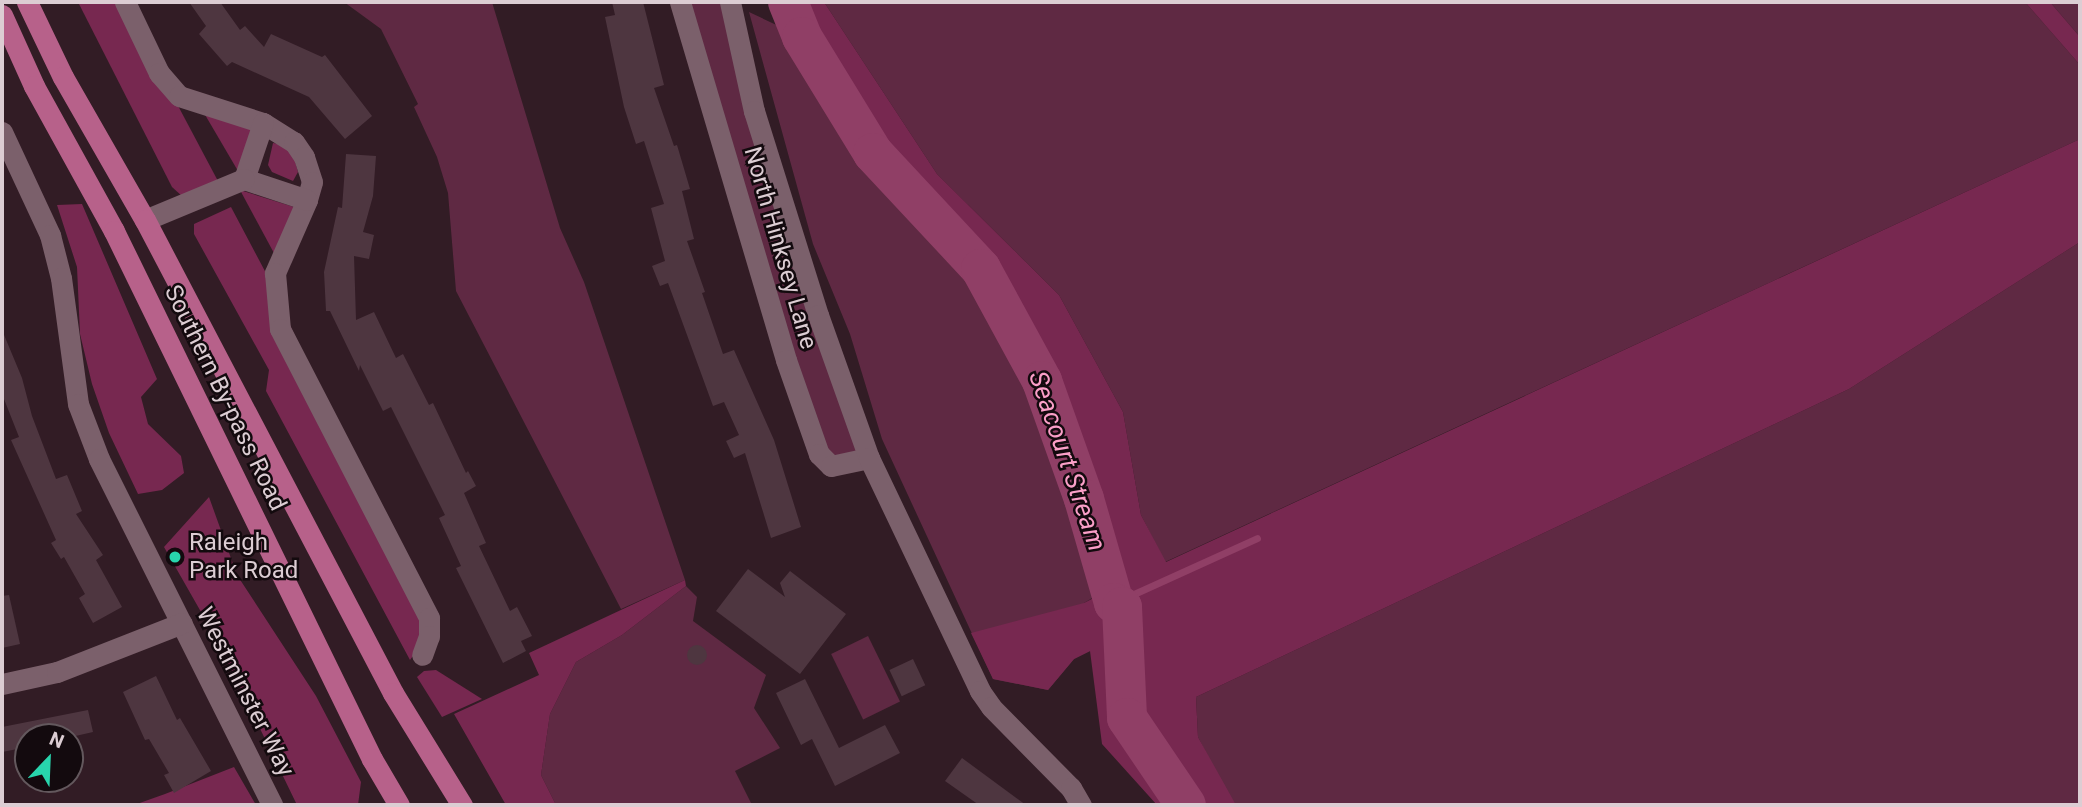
<!DOCTYPE html>
<style>
body{margin:0}
#map{position:relative;width:2082px;height:807px;overflow:hidden;background:#321c25;font-family:Roboto,sans-serif}
div>[style]{position:absolute}
.green>*{inset:0;background:#5f2943;transform-origin:0 0}
.forest>*{inset:0;background:#772850}
.stream>*{height:7px;margin:-3.5px;padding:0 3.5px;transform-origin:3.5px;border-radius:3.5px;background:#903f66}
.river>*{height:40px;margin:-20px;padding:0 20px;transform-origin:20px;border-radius:20px;background:#903f66}
.building>*{inset:0;background:#4e3640;transform-origin:0 0}
.round{border-radius:50%}
.minor>*{height:21px;margin:-10.5px;padding:0 10.5px;transform-origin:10.5px;border-radius:10.5px;background:#7b606b}
.trunk>*{height:21px;margin:-10.5px;padding:0 10.5px;transform-origin:10.5px;border-radius:10.5px;background:#b7618a}
.dots>*{width:19px;height:19px;translate:-50% -50%;box-sizing:border-box;border:4px solid #130a0e;border-radius:50%}
span{translate:-50% -50%;white-space:nowrap;text-align:center;line-height:1.15;-webkit-text-stroke:5px #130a0e;paint-order:stroke}
.street-label{font-size:24px;color:#dccdd3}
.poi-label{font-size:24px;color:#dccdd3}
.left{translate:0 -50%;text-align:left}
.water-label{font-size:26px;color:#fb9fc8;font-style:italic}
.frame{position:absolute;inset:0;border:4px solid #dccdd3;pointer-events:none}
.north{position:absolute;left:14px;top:723px;width:70px;height:70px;box-sizing:border-box;background:#130a0e;border:2px solid #63585d;border-radius:50%;rotate:23deg;font-size:19px;font-weight:700;line-height:28px;text-align:center;color:#dccdd3}
.north::after{content:'';display:block;margin:auto;width:24px;height:32px;background:#28d5ad;clip-path:polygon(50% 0,100% 100%,50% 72%,0 100%)}
</style>
<div id="map">
<div class="green">
<i style="clip-path:polygon(344px 2px,492px 2px,560px 228px,584px 282px,685px 580px,621px 609px,456px 291px,448px 193px,437px 157px,414px 107px,418px 104px,381px 29px)"></i>
<i style="clip-path:polygon(680px 2px,730px 2px,869px 458px,831px 466px)"></i>
<i style="clip-path:polygon(824px 2px,2025px 2px,2080px 65px,2080px 139px,1165px 562px,1141px 515px,1123px 412px,1059px 295px,937px 174px)"></i>
<i style="clip-path:polygon(2050px 2px,2080px 2px,2080px 37px)"></i>
<i style="clip-path:polygon(749px 12px,802px 37px,873px 153px,981px 269px,1042px 381px,1084px 499px,1109px 588px,1084px 603px,1090px 651px,1074px 659px,1048px 690px,993px 679px,882px 439px,850px 334px,813px 244px)"></i>
<i style="clip-path:polygon(2080px 242px,2080px 804px,1236px 805px,1227px 793px,1198px 737px,1196px 697px,1849px 389px)"></i>
<i style="clip-path:polygon(686px 586px,697px 597px,693px 621px,766px 675px,754px 708px,780px 748px,735px 771px,752px 805px,556px 805px,541px 775px,550px 714px,576px 662px,622px 635px)"></i>
<i style="left:868px;top:636px;width:73px;height:41px;rotate:64deg"></i>
</div>
<div class="forest">
<i style="clip-path:polygon(78px 2px,123px 2px,219px 183px,183px 197px,172px 187px)"></i>
<i style="clip-path:polygon(788px 2px,824px 2px,937px 174px,1059px 295px,1123px 412px,1141px 515px,1166px 562px,2080px 139px,2080px 242px,1849px 389px,1196px 697px,1198px 737px,1236px 805px,1157px 805px,1102px 744px,1090px 651px,1074px 659px,1048px 690px,993px 679px,971px 633px,1084px 603px,1124px 582px,1109px 588px,1084px 499px,1042px 381px,981px 269px,873px 153px,802px 37px)"></i>
<i style="clip-path:polygon(2025px 2px,2050px 2px,2080px 37px,2080px 65px)"></i>
<i style="clip-path:polygon(204px 113px,253px 129px,238px 171px)"></i>
<i style="clip-path:polygon(273px 143px,291px 146px,298px 172px,293px 181px,272px 172px,268px 165px)"></i>
<i style="clip-path:polygon(240px 190px,294px 207px,275px 255px)"></i>
<i style="clip-path:polygon(82px 204px,157px 379px,141px 397px,148px 424px,181px 456px,184px 473px,162px 490px,138px 494px,109px 433px,92px 384px,80px 334px,77px 267px,57px 205px)"></i>
<i style="clip-path:polygon(231px 207px,267px 275px,422px 614px,420px 646px,410px 660px,266px 391px,269px 370px,194px 234px,194px 224px)"></i>
<i style="clip-path:polygon(209px 497px,237px 575px,316px 696px,361px 782px,358px 805px,297px 805px,217px 640px,164px 547px)"></i>
<i style="clip-path:polygon(685px 580px,686px 586px,622px 635px,576px 662px,550px 714px,541px 775px,556px 805px,506px 805px,454px 714px,539px 675px,529px 653px)"></i>
<i style="clip-path:polygon(436px 670px,482px 699px,442px 717px,417px 677px,424px 671px)"></i>
<i style="clip-path:polygon(234px 767px,256px 805px,134px 805px,165px 794px)"></i>
</div>
<div class="stream">
<i style="left:1114px;top:603px;width:157px;rotate:-24.4deg"></i>
</div>
<div class="river">
<i style="left:788px;top:2px;width:38px;rotate:68deg"></i>
<i style="left:802px;top:37px;width:136px;rotate:58.5deg"></i>
<i style="left:873px;top:153px;width:158px;rotate:47deg"></i>
<i style="left:981px;top:269px;width:128px;rotate:61.4deg"></i>
<i style="left:1042px;top:381px;width:125px;rotate:70.4deg"></i>
<i style="left:1084px;top:499px;width:108px;rotate:73.9deg"></i>
<i style="left:1114px;top:603px;width:9px;rotate:27deg"></i>
<i style="left:1122px;top:607px;width:111px;rotate:87.4deg"></i>
<i style="left:1127px;top:718px;width:105px;rotate:55.9deg"></i>
</div>
<div class="building">
<i style="clip-path:polygon(189px 2px,220px 2px,240px 30px,245px 26px,264px 47px,271px 34px,322px 57px,325px 55px,372px 116px,345px 139px,309px 97px,232px 62px,227px 66px,199px 34px,206px 26px)"></i>
<i style="clip-path:polygon(612px 2px,643px 2px,664px 85px,654px 88px,674px 146px,677px 145px,690px 189px,682px 191px,694px 239px,687px 241px,705px 292px,702px 293px,723px 354px,734px 350px,774px 440px,801px 527px,771px 538px,745px 453px,734px 458px,726px 441px,739px 435px,724px 402px,713px 406px,668px 283px,660px 286px,652px 266px,665px 261px,651px 208px,664px 204px,644px 141px,636px 144px,624px 107px,605px 17px,615px 15px)"></i>
<i style="clip-path:polygon(346px 154px,376px 156px,373px 196px,363px 232px,374px 235px,369px 259px,354px 256px,356px 320px,374px 312px,396px 358px,403px 354px,429px 405px,433px 403px,466px 473px,468px 471px,476px 486px,464px 493px,486px 543px,479px 546px,510px 611px,517px 607px,532px 636px,521px 641px,526px 651px,503px 663px,456px 568px,461px 566px,439px 518px,445px 515px,391px 407px,383px 411px,360px 365px,359px 371px,330px 311px,326px 311px,324px 272px,338px 207px,342px 208px)"></i>
<i style="clip-path:polygon(2px 330px,22px 378px,32px 416px,56px 479px,67px 475px,82px 511px,76px 514px,103px 555px,96px 560px,122px 607px,93px 623px,79px 598px,85px 594px,64px 557px,61px 559px,51px 543px,56px 540px,11px 440px,19px 437px,2px 394px)"></i>
<i style="clip-path:polygon(748px 569px,785px 597px,780px 583px,790px 571px,846px 614px,800px 674px,716px 611px)"></i>
<i style="clip-path:polygon(9px 595px,20px 644px,2px 648px,2px 596px)"></i>
<i class="round" style="left:687px;top:645px;width:20px;height:20px"></i>
<i style="left:913px;top:659px;width:29px;height:26px;rotate:65deg"></i>
<i style="clip-path:polygon(156px 676px,177px 720px,180px 718px,211px 771px,174px 793px,164px 775px,169px 773px,149px 739px,145px 740px,123px 692px)"></i>
<i style="clip-path:polygon(805px 679px,839px 748px,885px 725px,900px 753px,835px 786px,812px 739px,801px 745px,776px 693px)"></i>
<i style="clip-path:polygon(88px 710px,93px 732px,71px 737px,28px 737px,28px 747px,2px 752px,2px 727px)"></i>
<i style="clip-path:polygon(962px 758px,1026px 805px,979px 805px,945px 781px)"></i>
</div>
<div class="minor">
<i style="left:125px;top:2px;width:79px;rotate:64.4deg"></i>
<i style="left:159px;top:73px;width:30px;rotate:49deg"></i>
<i style="left:179px;top:96px;width:88px;rotate:17.8deg"></i>
<i style="left:263px;top:123px;width:36px;rotate:32deg"></i>
<i style="left:294px;top:142px;width:18px;rotate:56deg"></i>
<i style="left:304px;top:157px;width:26px;rotate:72deg"></i>
<i style="left:312px;top:182px;width:19px;rotate:106deg"></i>
<i style="left:307px;top:200px;width:80px;rotate:113.7deg"></i>
<i style="left:275px;top:273px;width:56px;rotate:84.9deg"></i>
<i style="left:280px;top:329px;width:325px;rotate:62.7deg"></i>
<i style="left:429px;top:618px;width:18px;rotate:90deg"></i>
<i style="left:429px;top:636px;width:20px;rotate:110deg"></i>
<i style="left:680px;top:2px;width:373px;rotate:73.5deg"></i>
<i style="left:786px;top:360px;width:100px;rotate:70.7deg"></i>
<i style="left:819px;top:454px;width:17px;rotate:45deg"></i>
<i style="left:831px;top:466px;width:39px;rotate:-12deg"></i>
<i style="left:730px;top:2px;width:112px;rotate:77.6deg"></i>
<i style="left:754px;top:111px;width:214px;rotate:72.6deg"></i>
<i style="left:818px;top:315px;width:152px;rotate:70.4deg"></i>
<i style="left:869px;top:458px;width:258px;rotate:64.5deg"></i>
<i style="left:980px;top:691px;width:19px;rotate:55deg"></i>
<i style="left:991px;top:707px;width:114px;rotate:45.4deg"></i>
<i style="left:1071px;top:788px;width:20px;rotate:60deg"></i>
<i style="left:263px;top:123px;width:59px;rotate:108.7deg"></i>
<i style="left:244px;top:179px;width:66px;rotate:18.4deg"></i>
<i style="left:2px;top:132px;width:114px;rotate:65deg"></i>
<i style="left:50px;top:235px;width:44px;rotate:75.7deg"></i>
<i style="left:61px;top:278px;width:127px;rotate:82.3deg"></i>
<i style="left:78px;top:404px;width:59px;rotate:69.1deg"></i>
<i style="left:99px;top:459px;width:387px;rotate:63.4deg"></i>
<i style="left:145px;top:220px;width:107px;rotate:-22.5deg"></i>
<i style="left:2px;top:684px;width:56px;rotate:-12.3deg"></i>
<i style="left:57px;top:672px;width:134px;rotate:-21.4deg"></i>
</div>
<div class="trunk">
<i style="left:27px;top:2px;width:83px;rotate:64.4deg"></i>
<i style="left:63px;top:77px;width:165px;rotate:60.2deg"></i>
<i style="left:145px;top:220px;width:534px;rotate:62.33deg"></i>
<i style="left:393px;top:693px;width:132px;rotate:58.4deg"></i>
<i style="left:2px;top:15px;width:78px;rotate:65.7deg"></i>
<i style="left:34px;top:86px;width:166px;rotate:61.1deg"></i>
<i style="left:114px;top:231px;width:588px;rotate:63.96deg"></i>
<i style="left:372px;top:759px;width:53px;rotate:59.6deg"></i>
</div>
<div class="dots">
<i style="left:175px;top:557px;background:#28d5ad"></i>
</div>
<div class="street-label">
<span style="left:780px;top:248px;rotate:74deg">North Hinksey Lane</span>
<span style="left:225px;top:398px;rotate:64deg">Southern By-pass Road</span>
<span style="left:245px;top:692px;rotate:63deg">Westminster Way</span>
</div>
<div class="poi-label">
<span class="left" style="left:189px;top:557px">Raleigh<br>Park Road</span>
</div>
<div class="water-label">
<span style="left:1067px;top:461px;rotate:71deg">Seacourt Stream</span>
</div>
<div class="frame"></div>
<div class="north">N</div>
</div>
